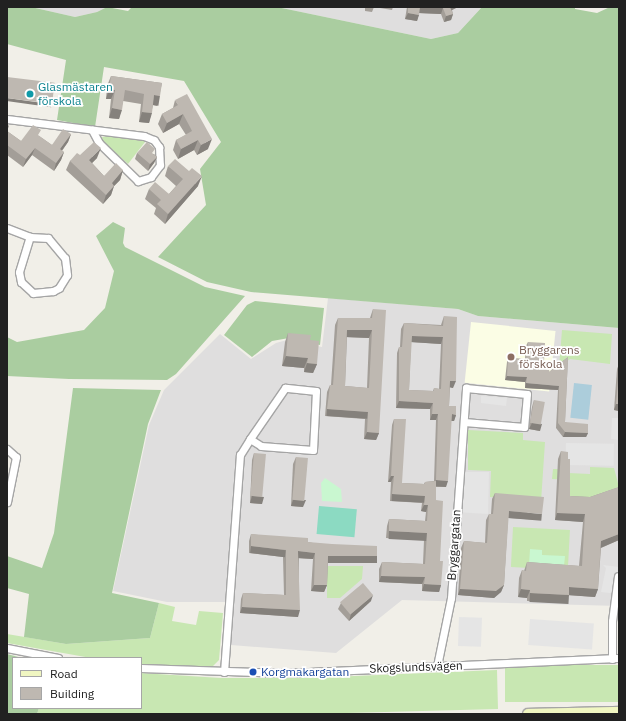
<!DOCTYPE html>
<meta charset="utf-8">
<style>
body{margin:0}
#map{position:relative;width:626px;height:721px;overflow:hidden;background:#f1efe8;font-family:"IBM Plex Sans",sans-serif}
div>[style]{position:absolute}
.residential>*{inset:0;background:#dfdede}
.education>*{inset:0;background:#fbfde5;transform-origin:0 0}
.grass>*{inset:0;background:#c8e7b2;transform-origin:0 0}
.forest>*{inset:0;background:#aacda0}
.park>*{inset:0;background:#c9f7d0}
.pitch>*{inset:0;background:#8cdac2;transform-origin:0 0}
.parking>*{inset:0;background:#e5e5e5;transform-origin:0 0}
.water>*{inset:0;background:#accddb;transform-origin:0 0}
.roads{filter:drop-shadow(1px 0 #a5a5a5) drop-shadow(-1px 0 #a5a5a5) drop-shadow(0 1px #a5a5a5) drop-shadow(0 -1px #a5a5a5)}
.street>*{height:7px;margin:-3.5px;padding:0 3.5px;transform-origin:3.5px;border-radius:3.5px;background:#fff}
.secondary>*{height:10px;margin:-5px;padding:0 5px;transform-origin:5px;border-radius:5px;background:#f0f6c1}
.wall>*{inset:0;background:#a39e98}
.shaded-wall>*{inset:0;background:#85817c;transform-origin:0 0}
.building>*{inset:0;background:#beb8b1;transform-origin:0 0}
.dots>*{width:11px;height:11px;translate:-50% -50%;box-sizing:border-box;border:2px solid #fff;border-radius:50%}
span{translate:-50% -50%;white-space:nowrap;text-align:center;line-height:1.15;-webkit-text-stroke:3.5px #fff;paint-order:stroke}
.culture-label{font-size:12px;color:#0d838f}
.left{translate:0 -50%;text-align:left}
.education-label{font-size:12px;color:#785e54}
.street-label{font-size:12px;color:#212121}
.transit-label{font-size:12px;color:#164399}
.frame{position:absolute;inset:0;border:8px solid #212121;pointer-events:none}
.legend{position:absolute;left:12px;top:657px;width:130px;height:52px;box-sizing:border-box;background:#fff;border:1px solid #a6a6a6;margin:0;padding:5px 7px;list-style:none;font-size:12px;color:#212121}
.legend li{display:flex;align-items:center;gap:8px;height:20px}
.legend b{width:20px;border:1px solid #a6a6a6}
</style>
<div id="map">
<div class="residential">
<i style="clip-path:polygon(31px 7px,107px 7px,97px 12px,75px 17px)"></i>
<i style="clip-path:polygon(277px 7px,482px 7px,458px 33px,431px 39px)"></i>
<i style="clip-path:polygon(328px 298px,458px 309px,478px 316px,619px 328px,619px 606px,402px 600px,336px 653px,231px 645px,234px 602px,167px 602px,113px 591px,149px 425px,164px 390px,220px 334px,251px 359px,276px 343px,287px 340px,322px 347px)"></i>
</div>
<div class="education">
<i style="left:471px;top:322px;width:85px;height:61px;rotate:6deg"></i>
</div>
<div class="grass">
<i style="clip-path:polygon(108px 136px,144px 140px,145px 142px,128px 164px,103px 142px,102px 137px)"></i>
<i style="clip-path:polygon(562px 330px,612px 334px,610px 364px,570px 359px,559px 367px)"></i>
<i style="clip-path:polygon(468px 430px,523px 433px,523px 440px,545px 442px,541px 502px,490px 497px,491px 471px,468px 470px)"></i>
<i style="clip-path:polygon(590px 467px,614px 468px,619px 487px,581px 501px,568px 501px,568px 480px,552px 479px,553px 469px,568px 469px,568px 473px,590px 474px)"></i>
<i style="left:513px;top:527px;width:57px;height:40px;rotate:3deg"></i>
<i style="clip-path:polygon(327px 566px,363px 566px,362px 579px,340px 598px,327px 598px)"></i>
<i style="clip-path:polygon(159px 603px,175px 607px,172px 621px,196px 625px,199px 611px,223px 613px,219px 660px,212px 667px,141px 664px,141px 658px,91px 658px,7px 643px,7px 634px,66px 644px,150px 638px)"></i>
<i style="left:619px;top:665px;width:37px;height:114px;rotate:90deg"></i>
<i style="clip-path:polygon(497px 670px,498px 709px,309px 714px,37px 714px,39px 708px,141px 708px,141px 673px,221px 678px,308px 678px)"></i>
</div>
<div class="forest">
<i style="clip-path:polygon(7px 7px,31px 7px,75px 17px,97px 12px,107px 7px,128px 11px,132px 7px,277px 7px,431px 39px,458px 33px,482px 7px,575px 7px,575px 9px,597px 13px,610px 7px,619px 7px,619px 328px,478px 316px,458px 309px,251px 292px,207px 282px,158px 257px,206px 205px,200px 169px,221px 142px,184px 81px,104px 67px,95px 127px,57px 120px,66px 60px,7px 44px)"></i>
<i style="clip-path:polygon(113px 222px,125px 228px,123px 243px,125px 247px,205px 287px,245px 296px,176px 374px,167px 380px,69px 379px,7px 376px,7px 337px,17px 342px,84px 330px,105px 308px,114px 271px,96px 236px)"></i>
<i style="clip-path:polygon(255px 301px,324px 308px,320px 345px,289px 338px,272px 341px,252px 357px,224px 335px,247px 305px)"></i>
<i style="clip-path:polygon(73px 388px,161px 390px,148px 424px,112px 593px,159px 603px,150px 638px,66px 644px,24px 637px,29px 594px,7px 588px,7px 556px,42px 568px,54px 533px)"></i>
<i style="clip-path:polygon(7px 654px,22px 658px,13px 658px,13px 708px,39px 708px,37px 714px,7px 714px)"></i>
</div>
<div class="park">
<i style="clip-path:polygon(325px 478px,341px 489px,342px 502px,322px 501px,321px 483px)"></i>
<i style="clip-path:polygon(530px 549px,542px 550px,542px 555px,565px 556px,564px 566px,529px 565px)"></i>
</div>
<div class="pitch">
<i style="left:319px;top:506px;width:38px;height:28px;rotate:5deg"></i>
</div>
<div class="parking">
<i style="clip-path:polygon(481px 396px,507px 398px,506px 406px,481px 403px)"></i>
<i style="clip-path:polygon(612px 418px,619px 418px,619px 440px,611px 439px)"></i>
<i style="left:566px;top:443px;width:48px;height:22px;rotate:1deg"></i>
<i style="clip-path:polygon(461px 472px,489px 472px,488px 514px,456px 512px)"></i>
<i style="clip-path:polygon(603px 565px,619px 567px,619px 594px,601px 592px,606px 568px)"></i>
<i style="left:459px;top:617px;width:23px;height:29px;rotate:2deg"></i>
<i style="left:530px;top:619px;width:64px;height:26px;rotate:4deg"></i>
</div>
<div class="water">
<i style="left:574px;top:383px;width:18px;height:35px;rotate:6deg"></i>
</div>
<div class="roads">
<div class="street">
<i style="left:7px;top:119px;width:138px;rotate:7.1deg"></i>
<i style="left:144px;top:136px;width:11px;rotate:22deg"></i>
<i style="left:154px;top:140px;width:9px;rotate:54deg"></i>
<i style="left:159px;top:147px;width:18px;rotate:87deg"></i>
<i style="left:160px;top:165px;width:15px;rotate:127deg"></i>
<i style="left:151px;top:177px;width:14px;rotate:163deg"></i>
<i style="left:138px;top:181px;width:54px;rotate:-135.7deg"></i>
<i style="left:99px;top:143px;width:15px;rotate:-118deg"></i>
<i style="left:7px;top:228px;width:25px;rotate:21deg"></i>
<i style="left:30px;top:237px;width:18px;rotate:3deg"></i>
<i style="left:48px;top:238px;width:26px;rotate:50deg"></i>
<i style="left:65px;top:258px;width:17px;rotate:83deg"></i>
<i style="left:67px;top:275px;width:15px;rotate:122deg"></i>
<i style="left:59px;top:288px;width:7px;rotate:153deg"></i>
<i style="left:53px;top:291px;width:20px;rotate:174deg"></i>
<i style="left:33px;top:293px;width:16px;rotate:-137deg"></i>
<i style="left:21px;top:282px;width:10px;rotate:-101deg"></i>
<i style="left:19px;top:272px;width:37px;rotate:-73deg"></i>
<i style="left:7px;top:449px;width:12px;rotate:42deg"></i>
<i style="left:16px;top:457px;width:46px;rotate:101.3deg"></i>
<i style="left:7px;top:648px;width:52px;rotate:11.1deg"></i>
<i style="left:612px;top:659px;width:38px;rotate:-90deg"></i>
<i style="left:612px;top:621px;width:45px;rotate:-82.4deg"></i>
<i style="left:437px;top:666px;width:69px;rotate:-78.4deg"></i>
<i style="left:451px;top:598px;width:211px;rotate:-85.9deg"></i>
<i style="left:466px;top:388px;width:61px;rotate:5.6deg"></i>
<i style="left:527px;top:394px;width:33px;rotate:95deg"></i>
<i style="left:524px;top:427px;width:60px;rotate:-175.2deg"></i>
<i style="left:141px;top:668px;width:144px;rotate:2deg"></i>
<i style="left:285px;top:673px;width:334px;rotate:-2.6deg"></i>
<i style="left:224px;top:672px;width:218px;rotate:-85.8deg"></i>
<i style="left:240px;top:455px;width:19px;rotate:-58deg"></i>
<i style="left:250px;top:439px;width:13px;rotate:32deg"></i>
<i style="left:261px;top:446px;width:52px;rotate:4.4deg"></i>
<i style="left:313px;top:450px;width:59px;rotate:-87.1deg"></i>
<i style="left:316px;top:391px;width:31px;rotate:-174deg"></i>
<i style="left:285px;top:388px;width:62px;rotate:124.5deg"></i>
</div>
<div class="secondary">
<i style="left:528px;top:714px;width:91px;rotate:-1.3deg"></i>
</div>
</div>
<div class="wall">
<i style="clip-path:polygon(323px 7px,331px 7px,330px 8px)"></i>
<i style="clip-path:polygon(365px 7px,374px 7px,372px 12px,365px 11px)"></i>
<i style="clip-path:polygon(374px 7px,393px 7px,392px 10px)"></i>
<i style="clip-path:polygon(407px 7px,458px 7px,452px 10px,453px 14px,451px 20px,444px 22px,441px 14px,419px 13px,417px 21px,405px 19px)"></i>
<i style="clip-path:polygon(111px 76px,162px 83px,157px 106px,153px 105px,149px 123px,139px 122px,141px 104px,123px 101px,119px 119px,109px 118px,111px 99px,106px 99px,107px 86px)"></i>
<i style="clip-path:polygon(175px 100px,208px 149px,197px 155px,194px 150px,178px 159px,173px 150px,176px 140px,186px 135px,179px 124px,163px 133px,158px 124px,162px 114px,173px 108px)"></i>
<i style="clip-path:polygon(7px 124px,9px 126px,7px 131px,21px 141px,39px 136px,52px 145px,71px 134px,68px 142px,62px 151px,64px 152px,61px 160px,54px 171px,32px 155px,23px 167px,7px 155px)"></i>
<i style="clip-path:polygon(137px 153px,154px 154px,157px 157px,154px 163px,148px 171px,135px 159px)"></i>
<i style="clip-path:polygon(80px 155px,97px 158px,92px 163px,104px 176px,123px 170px,120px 180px,114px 186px,111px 195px,103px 204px,66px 170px,70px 161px)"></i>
<i style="clip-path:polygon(168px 166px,198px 186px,165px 224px,154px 214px,156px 208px,145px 199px,149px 189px,169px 194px,176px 186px,165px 176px)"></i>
<i style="clip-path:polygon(evenodd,373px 309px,379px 433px,376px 440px,364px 439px,365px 419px,325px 416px,327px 392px,330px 385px,331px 385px,335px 325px,338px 318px,370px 318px,373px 309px,347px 337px,369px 338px,367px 388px,345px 386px,347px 337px)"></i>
<i style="clip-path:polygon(evenodd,444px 316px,453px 388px,450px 387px,449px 406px,456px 415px,454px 421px,451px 421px,446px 487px,436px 487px,436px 500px,441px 585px,439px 592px,422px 591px,422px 584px,379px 582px,379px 569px,382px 562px,423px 564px,424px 540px,386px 538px,387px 526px,389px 519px,425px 521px,426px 512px,421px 511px,422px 503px,390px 501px,391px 482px,388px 482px,392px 425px,394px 419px,402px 483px,424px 484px,425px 482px,434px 481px,436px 420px,430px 420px,430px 409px,396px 408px,397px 353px,399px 347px,400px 347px,401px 329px,404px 323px,441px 325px,444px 316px,411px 342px,441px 344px,439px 389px,434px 388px,433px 391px,409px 390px,411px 342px)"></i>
<i style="clip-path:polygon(288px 333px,310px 340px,317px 364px,313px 373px,304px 372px,304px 368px,282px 366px,285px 342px)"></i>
<i style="clip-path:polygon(528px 342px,544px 362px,549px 372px,568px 357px,565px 422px,588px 433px,586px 437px,563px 437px,556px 428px,558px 390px,525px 388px,525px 382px,505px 380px,507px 362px,508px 358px,525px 359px,526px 346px)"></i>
<i style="clip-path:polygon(619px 364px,619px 411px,614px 410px,617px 369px)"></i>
<i style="clip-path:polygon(534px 400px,540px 431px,529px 429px,532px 407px)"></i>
<i style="clip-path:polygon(561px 451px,568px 459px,570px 496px,590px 497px,619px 487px,619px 540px,601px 548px,598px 589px,595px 597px,569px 595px,566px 603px,527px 601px,527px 598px,518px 597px,519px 578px,522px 570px,524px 571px,527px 562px,579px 566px,583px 522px,555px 520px,558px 459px)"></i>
<i style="clip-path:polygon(254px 453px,262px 504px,250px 503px,252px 460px)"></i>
<i style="clip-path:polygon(296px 457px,303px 507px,291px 506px,293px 464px)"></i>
<i style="clip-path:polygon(495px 493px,540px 520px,508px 518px,504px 585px,501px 592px,494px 598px,458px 595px,461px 548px,464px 541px,485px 543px,486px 520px,489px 514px,491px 514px,492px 499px)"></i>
<i style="clip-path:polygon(251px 534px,308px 542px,377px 556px,374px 563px,328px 563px,327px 585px,324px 592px,311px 591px,313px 559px,299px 558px,298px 617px,240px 613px,241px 599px,243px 593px,284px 595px,283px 557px,249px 553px,249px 541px)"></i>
<i style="clip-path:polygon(371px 601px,349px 621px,338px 609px,341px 603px)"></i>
</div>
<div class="shaded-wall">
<i style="clip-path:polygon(420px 7px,443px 8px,441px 14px,418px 13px)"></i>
<i style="clip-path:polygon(450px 7px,458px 7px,448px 12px)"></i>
<i style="clip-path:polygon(408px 13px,419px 15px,417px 21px,405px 19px)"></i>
<i style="clip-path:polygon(453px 14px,451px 20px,444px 22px,446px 16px)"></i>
<i style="clip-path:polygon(109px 89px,115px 90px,111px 99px,106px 99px)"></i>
<i style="left:154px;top:95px;width:6px;height:10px;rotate:9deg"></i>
<i style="left:7px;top:98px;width:45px;height:3px;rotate:8deg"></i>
<i style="clip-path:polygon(112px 108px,122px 110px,119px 119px,109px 118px)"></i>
<i style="clip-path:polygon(142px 112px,152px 113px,149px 123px,139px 122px)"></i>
<i style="clip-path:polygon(183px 114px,179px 124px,163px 133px,167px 123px)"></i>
<i style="clip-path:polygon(71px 134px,68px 142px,57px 157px,60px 149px)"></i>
<i style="clip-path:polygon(212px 139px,208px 149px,197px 155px,201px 145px)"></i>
<i style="clip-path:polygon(198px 140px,194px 150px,178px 159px,181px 149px)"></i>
<i style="clip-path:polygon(35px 148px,32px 155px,23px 167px,26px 159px)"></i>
<i style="clip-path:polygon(101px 148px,97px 158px,85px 170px,89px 160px)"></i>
<i style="clip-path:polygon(64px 152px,61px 160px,54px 171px,56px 163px)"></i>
<i style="clip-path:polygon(157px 157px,154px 163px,148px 171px,150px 164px)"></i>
<i style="clip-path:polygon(123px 170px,120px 180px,114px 186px,111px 195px,103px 204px,106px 195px,112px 183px)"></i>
<i style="clip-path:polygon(202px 176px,198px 186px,165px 224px,168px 214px)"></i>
<i style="clip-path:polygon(347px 330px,372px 330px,369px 338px,344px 337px)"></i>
<i style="clip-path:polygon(412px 336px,443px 337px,441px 344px,410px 342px)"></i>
<i style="clip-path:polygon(286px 356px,308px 358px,304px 368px,282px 366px)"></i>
<i style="clip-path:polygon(307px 363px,317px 364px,313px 373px,304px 372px)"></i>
<i style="clip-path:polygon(507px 376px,527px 377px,525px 382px,505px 380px)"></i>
<i style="clip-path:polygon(450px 381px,456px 381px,453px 388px,448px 387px)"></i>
<i style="clip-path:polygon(526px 383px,559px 386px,558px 390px,525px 388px)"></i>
<i style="clip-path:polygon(399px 401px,433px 403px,430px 409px,396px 408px)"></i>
<i style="clip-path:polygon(616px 404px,619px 404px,619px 411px,614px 410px)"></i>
<i style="left:327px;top:409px;width:41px;height:7px;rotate:4deg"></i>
<i style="clip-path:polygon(432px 414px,438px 414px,436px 420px,430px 420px)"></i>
<i style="clip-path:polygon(452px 414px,456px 415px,454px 421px,449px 421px)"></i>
<i style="clip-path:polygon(532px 423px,542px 424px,540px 431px,529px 429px)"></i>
<i style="clip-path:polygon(367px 432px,379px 433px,376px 440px,364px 439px)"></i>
<i style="clip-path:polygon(565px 432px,588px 433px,586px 437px,563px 437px)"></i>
<i style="clip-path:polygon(391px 476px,394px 476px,391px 482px,388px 482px)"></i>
<i style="clip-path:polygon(436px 480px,448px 481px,446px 487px,433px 486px)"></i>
<i style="left:392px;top:494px;width:33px;height:7px;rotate:3deg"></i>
<i style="clip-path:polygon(252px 496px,264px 497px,262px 504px,250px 503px)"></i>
<i style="clip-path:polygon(293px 500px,306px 500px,303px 507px,291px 506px)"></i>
<i style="clip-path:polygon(424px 505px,428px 505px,426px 512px,421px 511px)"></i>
<i style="left:509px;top:511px;width:33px;height:7px;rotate:5deg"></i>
<i style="clip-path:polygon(557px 513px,585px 514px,583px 522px,555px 520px)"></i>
<i style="left:389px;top:531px;width:38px;height:8px;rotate:3deg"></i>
<i style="clip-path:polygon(619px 534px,619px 540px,598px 549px,601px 541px)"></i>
<i style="left:251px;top:546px;width:35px;height:7px;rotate:7deg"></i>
<i style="clip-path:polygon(298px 551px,315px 553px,313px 559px,296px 558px)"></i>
<i style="left:328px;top:556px;width:49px;height:7px"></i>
<i style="clip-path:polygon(381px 576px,425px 577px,422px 584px,379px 582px)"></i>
<i style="clip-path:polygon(424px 584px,441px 585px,439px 592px,422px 591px)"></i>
<i style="clip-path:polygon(314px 585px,327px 585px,324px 592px,311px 591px)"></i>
<i style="clip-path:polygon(504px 585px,501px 592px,494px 598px,458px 595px,460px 589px)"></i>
<i style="clip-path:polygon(569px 587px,598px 589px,595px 597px,566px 595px)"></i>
<i style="clip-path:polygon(521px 589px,530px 590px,527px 598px,518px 597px)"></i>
<i style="left:530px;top:593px;width:39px;height:9px;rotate:3deg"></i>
<i style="clip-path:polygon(373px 595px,371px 601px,349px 621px,351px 614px)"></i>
<i style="clip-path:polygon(242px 607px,300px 610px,298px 617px,240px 613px)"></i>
</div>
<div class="building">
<i style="clip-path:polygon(408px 7px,450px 7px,453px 14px,446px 16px,443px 8px,420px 7px,419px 15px,408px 13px)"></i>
<i style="clip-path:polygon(111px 76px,162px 83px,160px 96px,154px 95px,152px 113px,142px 112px,144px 94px,125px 90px,122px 110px,112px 108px,115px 90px,109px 89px)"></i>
<i style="left:7px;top:77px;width:48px;height:21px;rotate:7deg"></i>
<i style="clip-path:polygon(187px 94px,212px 139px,201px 145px,198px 140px,181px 149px,176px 140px,192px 131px,190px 127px,183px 114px,167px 123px,162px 114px,178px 105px,175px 100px)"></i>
<i style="clip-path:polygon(33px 125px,41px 130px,38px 135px,52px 145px,63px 129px,71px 134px,60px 149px,64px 152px,56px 163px,35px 148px,26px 159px,7px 145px,7px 131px,21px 141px)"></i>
<i style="clip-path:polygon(94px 142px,101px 148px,89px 160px,104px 176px,116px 163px,123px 170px,112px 183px,114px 186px,106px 195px,70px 161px,77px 153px,80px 155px)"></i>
<i style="clip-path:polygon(147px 142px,155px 149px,152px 153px,157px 157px,150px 164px,137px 153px)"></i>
<i style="clip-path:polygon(175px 159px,189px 171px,192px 168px,202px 176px,168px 214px,157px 204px,161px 200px,149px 189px,155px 182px,169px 194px,183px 179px,168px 166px)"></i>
<i style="clip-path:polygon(evenodd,373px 309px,386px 310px,379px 433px,367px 432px,368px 412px,327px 409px,330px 385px,333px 385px,338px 318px,372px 318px,373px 309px,347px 330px,372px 330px,369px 388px,345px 386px,347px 330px)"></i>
<i style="clip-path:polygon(evenodd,444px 316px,457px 317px,456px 381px,450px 381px,449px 406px,456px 406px,456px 415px,452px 414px,448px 481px,436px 480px,438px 414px,432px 414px,433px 403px,399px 401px,399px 347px,402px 347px,404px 323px,443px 326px,444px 316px,412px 336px,443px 337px,441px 389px,434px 388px,434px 391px,409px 390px,412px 336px)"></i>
<i style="clip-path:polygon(288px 333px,311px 335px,310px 340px,319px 341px,317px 364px,307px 363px,308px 358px,286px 356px)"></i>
<i style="clip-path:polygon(528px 342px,545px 343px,544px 362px,550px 363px,549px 372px,568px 357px,565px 422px,588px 424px,588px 433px,565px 432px,558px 423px,559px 386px,526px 383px,527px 377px,507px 376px,508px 358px,526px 359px)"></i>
<i style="clip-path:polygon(619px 368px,619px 404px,616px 404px)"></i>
<i style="left:534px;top:400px;width:11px;height:23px;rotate:10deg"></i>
<i style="clip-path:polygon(394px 419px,406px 419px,402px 483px,425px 484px,425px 482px,436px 481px,436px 500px,443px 501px,440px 561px,443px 561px,441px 585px,424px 584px,425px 577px,381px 576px,382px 562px,425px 564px,427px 533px,389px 531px,389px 519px,427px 521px,428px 505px,424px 505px,425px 496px,392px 494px,394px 476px,391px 476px)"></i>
<i style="clip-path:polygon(561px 451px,568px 452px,568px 459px,570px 459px,570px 496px,590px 497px,619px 487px,619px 534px,601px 541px,598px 589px,569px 587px,569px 595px,530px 593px,530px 590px,521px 589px,522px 570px,526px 571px,527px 562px,582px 566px,585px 514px,557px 513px)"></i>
<i style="left:254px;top:453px;width:12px;height:43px;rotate:5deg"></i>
<i style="left:296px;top:457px;width:12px;height:43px;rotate:5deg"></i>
<i style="clip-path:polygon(495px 493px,544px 497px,542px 514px,509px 511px,504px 585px,496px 591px,460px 589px,464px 541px,487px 543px,489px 514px,493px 514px)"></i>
<i style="clip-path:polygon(251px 534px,308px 538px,308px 542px,332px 544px,377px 546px,377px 556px,328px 556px,327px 585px,314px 585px,315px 553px,298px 551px,300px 610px,242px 607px,243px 593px,286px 595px,286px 550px,251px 546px)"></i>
<i style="left:363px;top:583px;width:16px;height:30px;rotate:50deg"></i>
</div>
<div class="dots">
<i style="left:30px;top:94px;background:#0f9aa8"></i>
<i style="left:511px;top:357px;background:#8d6e63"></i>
<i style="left:253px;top:672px;background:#1a4fb4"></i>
</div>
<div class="culture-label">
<span class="left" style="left:38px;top:94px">Glasmästaren<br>förskola</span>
</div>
<div class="education-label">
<span class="left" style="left:519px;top:357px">Bryggarens<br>förskola</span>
</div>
<div class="street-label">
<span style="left:454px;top:545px;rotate:-86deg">Bryggargatan</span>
<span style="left:416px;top:667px;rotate:-2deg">Skogslundsvägen</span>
</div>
<div class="transit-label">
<span class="left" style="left:261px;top:672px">Korgmakargatan</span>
</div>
<div class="frame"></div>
<ul class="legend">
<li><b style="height:5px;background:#f0f6c1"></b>Road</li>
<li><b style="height:11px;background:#beb8b1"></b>Building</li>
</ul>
</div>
